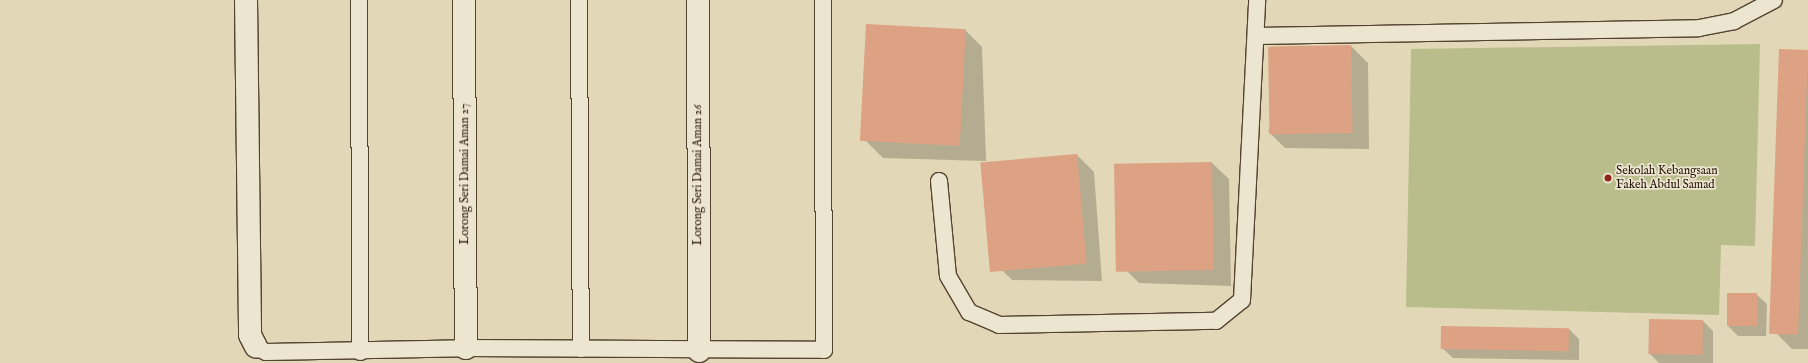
<!DOCTYPE html>
<style>
body{margin:0}
#map{position:relative;width:1808px;height:363px;overflow:hidden;background:#e2d7b6;font-family:"IM FELL English",serif}
div>[style]{position:absolute}
.green>*{inset:0;background:#b8bd8b}
.shadow>*{inset:0;background:#0003}
.building>*{inset:0;background:#dca283;transform-origin:0 0}
.roads{filter:drop-shadow(1px 0 #544331) drop-shadow(-1px 0 #544331) drop-shadow(0 1px #544331) drop-shadow(0 -1px #544331)}
.service>*{height:16px;margin:-8px;padding:0 8px;transform-origin:8px;border-radius:8px;background:#ece5d0}
.minor>*{height:22px;margin:-11px;padding:0 11px;transform-origin:11px;border-radius:11px;background:#ece5d0}
.dots>*{width:11px;height:11px;translate:-50% -50%;box-sizing:border-box;border:2px solid #ece5d0;border-radius:50%}
span{translate:-50% -50%;white-space:nowrap;text-align:center;line-height:1.15;-webkit-text-stroke:3.5px #ece5d0;paint-order:stroke}
.poi-label{font-size:12px;color:#251205}
.left{translate:0 -50%;text-align:left}
.street-label{font-size:12px;color:#251205}
</style>
<div id="map">
<div class="green">
<i style="clip-path:polygon(1760px 44px,1755px 246px,1721px 245px,1719px 315px,1406px 307px,1411px 49px)"></i>
</div>
<div class="shadow">
<i style="clip-path:polygon(965px 30px,982px 47px,986px 161px,883px 158px,866px 141px)"></i>
<i style="clip-path:polygon(1351px 46px,1368px 63px,1369px 149px,1285px 148px,1268px 131px)"></i>
<i style="clip-path:polygon(1808px 51px,1808px 349px,1792px 349px,1777px 334px)"></i>
<i style="clip-path:polygon(1077px 155px,1094px 172px,1102px 281px,1012px 280px,995px 263px)"></i>
<i style="clip-path:polygon(1212px 163px,1229px 179px,1231px 286px,1139px 283px,1122px 266px)"></i>
<i style="clip-path:polygon(1756px 294px,1767px 304px,1766px 336px,1738px 336px,1728px 326px)"></i>
<i style="clip-path:polygon(1703px 321px,1713px 331px,1713px 363px,1659px 363px,1650px 354px)"></i>
<i style="clip-path:polygon(1442px 327px,1569px 329px,1579px 339px,1579px 360px,1453px 358px,1442px 348px)"></i>
</div>
<div class="building">
<i style="left:866px;top:24px;width:100px;height:117px;rotate:3deg"></i>
<i style="left:1351px;top:45px;width:88px;height:83px;rotate:89deg"></i>
<i style="left:1779px;top:49px;width:29px;height:285px;rotate:2deg"></i>
<i style="left:1077px;top:154px;width:110px;height:97px;rotate:85deg"></i>
<i style="left:1212px;top:162px;width:108px;height:98px;rotate:89deg"></i>
<i style="left:1727px;top:293px;width:30px;height:33px"></i>
<i style="left:1649px;top:319px;width:54px;height:35px;rotate:1deg"></i>
<i style="left:1441px;top:326px;width:128px;height:23px;rotate:1deg"></i>
</div>
<div class="roads">
<div class="service">
<i style="left:359px;top:0;width:352px;rotate:89.8deg"></i>
<i style="left:579px;top:0;width:349px;rotate:89.7deg"></i>
<i style="left:1256px;top:36px;width:443px;rotate:-1deg"></i>
<i style="left:1699px;top:28px;width:36px;rotate:-11deg"></i>
<i style="left:1734px;top:21px;width:45px;rotate:-27.7deg"></i>
<i style="left:939px;top:181px;width:95px;rotate:84.6deg"></i>
<i style="left:948px;top:276px;width:42px;rotate:59.7deg"></i>
<i style="left:969px;top:312px;width:33px;rotate:23deg"></i>
<i style="left:999px;top:325px;width:217px;rotate:-1.1deg"></i>
<i style="left:1216px;top:321px;width:33px;rotate:-39deg"></i>
<i style="left:1242px;top:300px;width:300px;rotate:-87.1deg"></i>
<i style="left:256px;top:347px;width:11px;rotate:27deg"></i>
<i style="left:266px;top:352px;width:200px;rotate:-1.1deg"></i>
<i style="left:466px;top:348px;width:358px;rotate:0.3deg"></i>
<i style="left:824px;top:350px;width:350px;rotate:-90.2deg"></i>
</div>
<div class="minor">
<i style="left:246px;top:0;width:335px;rotate:89.3deg"></i>
<i style="left:250px;top:335px;width:13px;rotate:63deg"></i>
<i style="left:464px;top:0;width:348px;rotate:89.7deg"></i>
<i style="left:698px;top:0;width:351px;rotate:89.8deg"></i>
</div>
</div>
<div class="dots">
<i style="left:1608px;top:178px;background:#8f2418"></i>
</div>
<div class="poi-label">
<span class="left" style="left:1616px;top:178px">Sekolah Kebangsaan<br>Fakeh Abdul Samad</span>
</div>
<div class="street-label">
<span style="left:465px;top:174px;rotate:-90deg">Lorong Seri Damai Aman 27</span>
<span style="left:698px;top:175px;rotate:-90deg">Lorong Seri Damai Aman 26</span>
</div>
</div>
